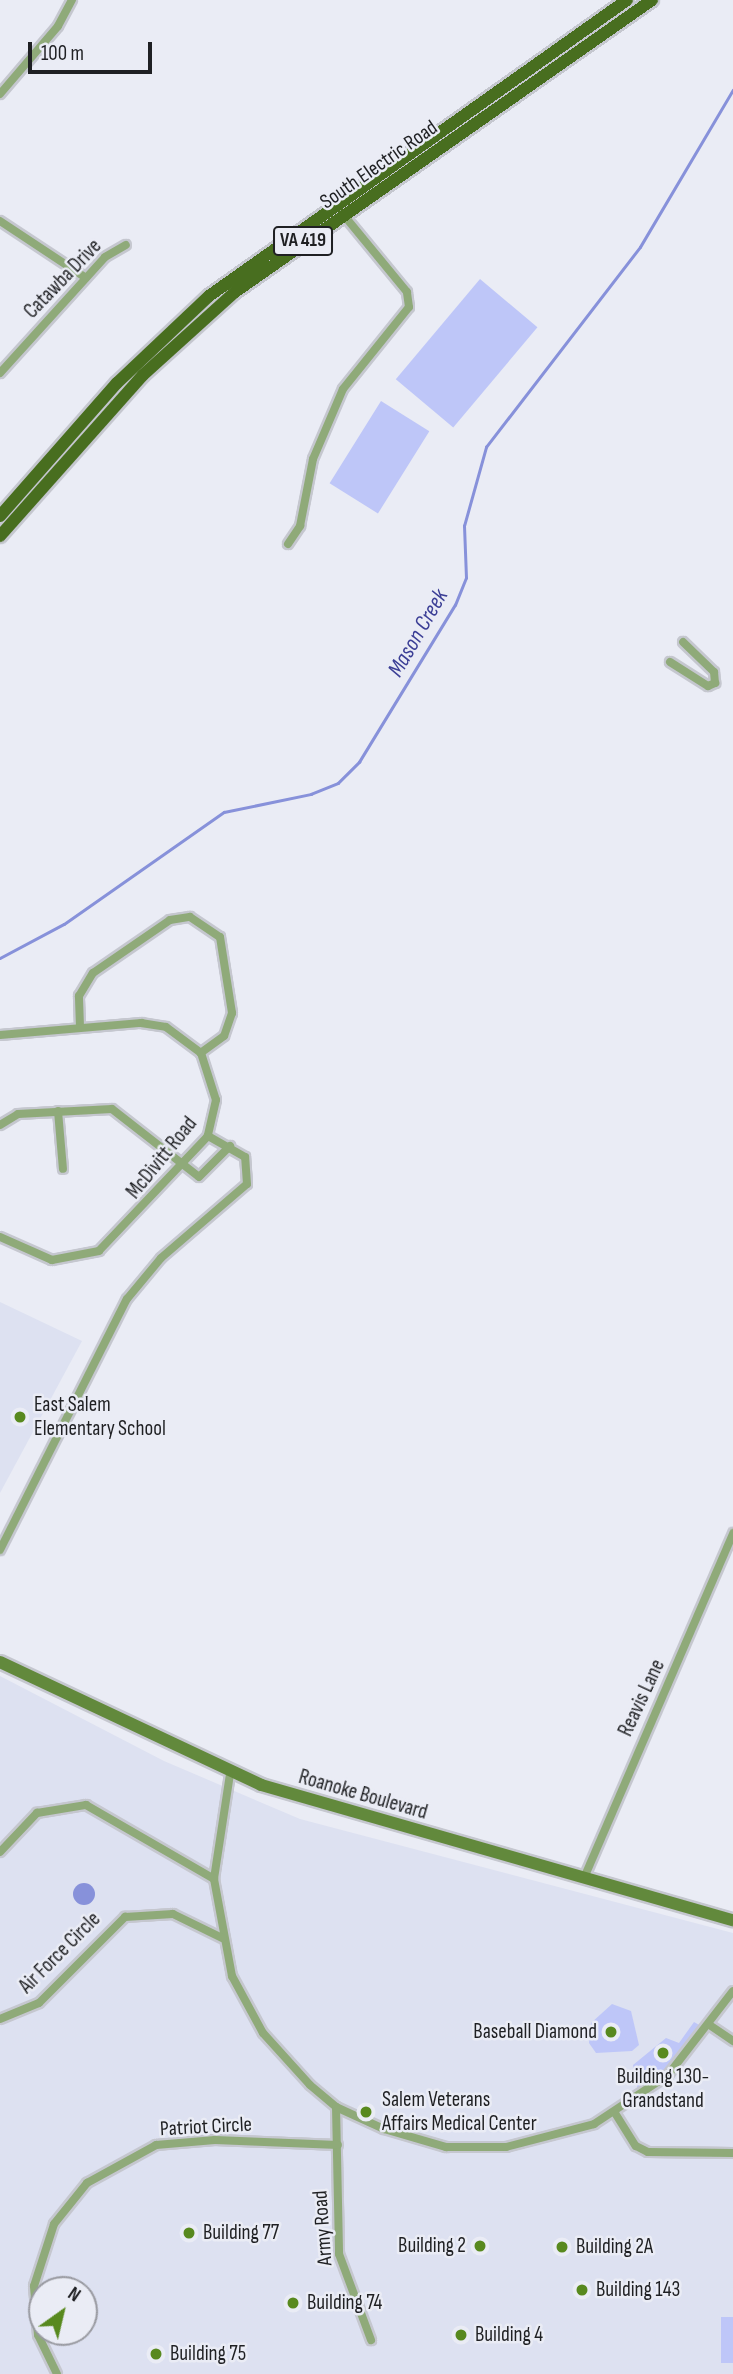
<!DOCTYPE html>
<style>
body{margin:0}
#map{position:relative;width:733px;height:2374px;overflow:hidden;background:#eaecf5;font-family:"Sofia Sans Condensed",sans-serif}
div>[style]{position:absolute}
.built>*{inset:0;background:#dde1f1}
.green>*{inset:0;background:#bec6f8;transform-origin:0 0}
.water>*{inset:0;background:#8791da}
.round{border-radius:50%}
.stream>*{height:2.5px;margin:-1.25px;padding:0 1.25px;transform-origin:1.25px;border-radius:1.25px;background:#8791da}
.roads{filter:drop-shadow(2px 0 #c5c7cf) drop-shadow(-2px 0 #c5c7cf) drop-shadow(0 2px #c5c7cf) drop-shadow(0 -2px #c5c7cf)}
.minor>*{height:8px;margin:-4px;padding:0 4px;transform-origin:4px;border-radius:4px;background:#8faa79}
.secondary>*{height:12px;margin:-6px;padding:0 6px;transform-origin:6px;border-radius:6px;background:#62893c}
.primary>*{height:12px;margin:-6px;padding:0 6px;transform-origin:6px;border-radius:6px;background:#486e1f}
.dots>*{width:19px;height:19px;translate:-50% -50%;box-sizing:border-box;border:4px solid #eaecf5;border-radius:50%}
span{translate:-50% -50%;white-space:nowrap;text-align:center;line-height:1.15;-webkit-text-stroke:5px #eaecf5;paint-order:stroke}
.shield-label span{padding:2px 5px;background:#eaecf5;border:2px solid;border-radius:5px;-webkit-text-stroke-width:0}
.shield-label{font-size:19px;color:#1f2023;font-weight:700}
.street-label{font-size:21px;color:#1f2023}
.poi-label{font-size:21px;color:#1f2023}
.left{translate:0 -50%;text-align:left}
.right{translate:-100% -50%;text-align:right}
.water-label{font-size:23px;color:#3c3f96;font-style:italic}
.north{position:absolute;left:28px;top:2276px;width:70px;height:70px;box-sizing:border-box;background:#eaecf5;border:2px solid #999aa1;border-radius:50%;rotate:34deg;font-size:19px;font-weight:700;line-height:28px;text-align:center;color:#1f2023}
.north::after{content:'';display:block;margin:auto;width:24px;height:32px;background:#58891e;clip-path:polygon(50% 0,100% 100%,50% 72%,0 100%)}
.scale{position:absolute;left:28px;top:42px;width:124px;height:32px;box-sizing:border-box;border:4px solid #1f2023;border-top:0;padding-left:9px;font-size:21px;line-height:24px;white-space:nowrap;color:#1f2023;-webkit-text-stroke:5px #eaecf5;paint-order:stroke}
</style>
<div id="map">
<div class="built">
<i style="clip-path:polygon(0 1302px,82px 1341px,0 1493px)"></i>
<i style="clip-path:polygon(evenodd,0 1676px,164px 1761px,300px 1819px,733px 1933px,733px 2374px,0 2374px,0 1676px,42px 2290px,84px 2290px,84px 2332px,42px 2332px,42px 2290px)"></i>
</div>
<div class="green">
<i style="left:480px;top:279px;width:75px;height:131px;rotate:40deg"></i>
<i style="left:381px;top:401px;width:57px;height:97px;rotate:32deg"></i>
<i style="clip-path:polygon(612px 2004px,631px 2011px,639px 2045px,632px 2051px,596px 2053px,589px 2043px,591px 2023px)"></i>
<i style="clip-path:polygon(694px 2022px,701px 2026px,667px 2068px,638px 2091px,633px 2065px,666px 2038px,679px 2043px)"></i>
<i style="left:721px;top:2317px;width:12px;height:46px"></i>
</div>
<div class="water">
<i class="round" style="left:73px;top:1883px;width:22px;height:22px"></i>
</div>
<div class="stream">
<i style="left:0;top:958px;width:72px;rotate:-28deg"></i>
<i style="left:64px;top:924px;width:195px;rotate:-35deg"></i>
<i style="left:224px;top:812px;width:89px;rotate:-11.7deg"></i>
<i style="left:311px;top:794px;width:29px;rotate:-22deg"></i>
<i style="left:338px;top:783px;width:30px;rotate:-45deg"></i>
<i style="left:359px;top:762px;width:184px;rotate:-58.6deg"></i>
<i style="left:455px;top:605px;width:29px;rotate:-68deg"></i>
<i style="left:466px;top:578px;width:52px;rotate:-92.2deg"></i>
<i style="left:464px;top:526px;width:82px;rotate:-74.4deg"></i>
<i style="left:486px;top:447px;width:252px;rotate:-52.4deg"></i>
<i style="left:640px;top:247px;width:182px;rotate:-59.4deg"></i>
</div>
<div class="roads">
<div class="minor">
<i style="left:0;top:94px;width:89px;rotate:-49.5deg"></i>
<i style="left:58px;top:26px;width:30px;rotate:-62deg"></i>
<i style="left:0;top:221px;width:103px;rotate:33.5deg"></i>
<i style="left:0;top:373px;width:156px;rotate:-47.8deg"></i>
<i style="left:105px;top:257px;width:24px;rotate:-30deg"></i>
<i style="left:288px;top:544px;width:22px;rotate:-56deg"></i>
<i style="left:300px;top:526px;width:68px;rotate:-79deg"></i>
<i style="left:313px;top:459px;width:76px;rotate:-66.8deg"></i>
<i style="left:343px;top:389px;width:105px;rotate:-51.2deg"></i>
<i style="left:409px;top:307px;width:15px;rotate:-98deg"></i>
<i style="left:407px;top:292px;width:102px;rotate:-129.4deg"></i>
<i style="left:670px;top:662px;width:45px;rotate:32.3deg"></i>
<i style="left:708px;top:686px;width:8px;rotate:-23deg"></i>
<i style="left:715px;top:683px;width:11px;rotate:-95deg"></i>
<i style="left:714px;top:672px;width:43px;rotate:-135.9deg"></i>
<i style="left:80px;top:1027px;width:31px;rotate:-92deg"></i>
<i style="left:79px;top:996px;width:27px;rotate:-59deg"></i>
<i style="left:93px;top:973px;width:93px;rotate:-34.5deg"></i>
<i style="left:170px;top:920px;width:20px;rotate:-9deg"></i>
<i style="left:190px;top:917px;width:36px;rotate:34deg"></i>
<i style="left:220px;top:937px;width:77px;rotate:81deg"></i>
<i style="left:232px;top:1013px;width:24px;rotate:109deg"></i>
<i style="left:224px;top:1036px;width:29px;rotate:144deg"></i>
<i style="left:0;top:1035px;width:142px;rotate:-4.9deg"></i>
<i style="left:141px;top:1023px;width:25px;rotate:9deg"></i>
<i style="left:166px;top:1027px;width:44px;rotate:36.6deg"></i>
<i style="left:201px;top:1053px;width:49px;rotate:72.3deg"></i>
<i style="left:216px;top:1100px;width:37px;rotate:103deg"></i>
<i style="left:208px;top:1136px;width:158px;rotate:133.5deg"></i>
<i style="left:99px;top:1251px;width:48px;rotate:169.2deg"></i>
<i style="left:52px;top:1260px;width:57px;rotate:-156.1deg"></i>
<i style="left:58px;top:1111px;width:58px;rotate:85.1deg"></i>
<i style="left:0;top:1125px;width:21px;rotate:-31deg"></i>
<i style="left:18px;top:1114px;width:94px;rotate:-3deg"></i>
<i style="left:112px;top:1109px;width:110px;rotate:38deg"></i>
<i style="left:199px;top:1177px;width:44px;rotate:-45deg"></i>
<i style="left:0;top:1550px;width:281px;rotate:-63.2deg"></i>
<i style="left:127px;top:1299px;width:53px;rotate:-50.3deg"></i>
<i style="left:161px;top:1258px;width:113px;rotate:-40.7deg"></i>
<i style="left:247px;top:1184px;width:27px;rotate:-94deg"></i>
<i style="left:245px;top:1157px;width:43px;rotate:-150.4deg"></i>
<i style="left:230px;top:1774px;width:106px;rotate:98.7deg"></i>
<i style="left:214px;top:1879px;width:99px;rotate:79.5deg"></i>
<i style="left:232px;top:1976px;width:65px;rotate:61.5deg"></i>
<i style="left:263px;top:2033px;width:70px;rotate:47.9deg"></i>
<i style="left:310px;top:2085px;width:34px;rotate:40deg"></i>
<i style="left:336px;top:2107px;width:53px;rotate:24.6deg"></i>
<i style="left:384px;top:2129px;width:65px;rotate:16.2deg"></i>
<i style="left:446px;top:2147px;width:60px"></i>
<i style="left:506px;top:2147px;width:91px;rotate:-14.6deg"></i>
<i style="left:594px;top:2124px;width:89px;rotate:-33.5deg"></i>
<i style="left:668px;top:2075px;width:106px;rotate:-52.3deg"></i>
<i style="left:0;top:1852px;width:54px;rotate:-46.5deg"></i>
<i style="left:37px;top:1813px;width:50px;rotate:-9.3deg"></i>
<i style="left:86px;top:1805px;width:148px;rotate:30deg"></i>
<i style="left:584px;top:1878px;width:376px;rotate:-66.6deg"></i>
<i style="left:0;top:2019px;width:42px;rotate:-22.3deg"></i>
<i style="left:39px;top:2003px;width:122px;rotate:-45deg"></i>
<i style="left:125px;top:1917px;width:48px;rotate:-3.6deg"></i>
<i style="left:173px;top:1914px;width:55px;rotate:26.1deg"></i>
<i style="left:711px;top:2026px;width:27px;rotate:34deg"></i>
<i style="left:336px;top:2107px;width:147px;rotate:88.8deg"></i>
<i style="left:339px;top:2254px;width:92px;rotate:69.6deg"></i>
<i style="left:615px;top:2113px;width:39px;rotate:58deg"></i>
<i style="left:636px;top:2146px;width:13px;rotate:27deg"></i>
<i style="left:648px;top:2152px;width:85px;rotate:0.7deg"></i>
<i style="left:57px;top:2374px;width:43px;rotate:-116deg"></i>
<i style="left:38px;top:2335px;width:49px;rotate:-94.7deg"></i>
<i style="left:34px;top:2286px;width:65px;rotate:-72.1deg"></i>
<i style="left:54px;top:2224px;width:53px;rotate:-51.2deg"></i>
<i style="left:87px;top:2183px;width:79px;rotate:-28.8deg"></i>
<i style="left:156px;top:2145px;width:59px;rotate:-4.8deg"></i>
<i style="left:215px;top:2140px;width:123px;rotate:2.3deg"></i>
</div>
<div class="secondary">
<i style="left:0;top:1662px;width:289px;rotate:25.2deg"></i>
<i style="left:261px;top:1785px;width:491px;rotate:16deg"></i>
</div>
<div class="primary">
<i style="left:0;top:516px;width:177px;rotate:-48.7deg"></i>
<i style="left:117px;top:383px;width:127px;rotate:-43.4deg"></i>
<i style="left:209px;top:296px;width:512px;rotate:-35.3deg"></i>
<i style="left:0;top:536px;width:215px;rotate:-48.4deg"></i>
<i style="left:143px;top:375px;width:124px;rotate:-42.1deg"></i>
<i style="left:235px;top:292px;width:509px;rotate:-35deg"></i>
</div>
</div>
<div class="dots">
<i style="left:20px;top:1417px;background:#58891e"></i>
<i style="left:611px;top:2032px;background:#58891e"></i>
<i style="left:663px;top:2053px;background:#58891e"></i>
<i style="left:366px;top:2112px;background:#58891e"></i>
<i style="left:189px;top:2233px;background:#58891e"></i>
<i style="left:480px;top:2246px;background:#58891e"></i>
<i style="left:562px;top:2247px;background:#58891e"></i>
<i style="left:582px;top:2290px;background:#58891e"></i>
<i style="left:293px;top:2303px;background:#58891e"></i>
<i style="left:461px;top:2335px;background:#58891e"></i>
<i style="left:156px;top:2354px;background:#58891e"></i>
</div>
<div class="shield-label">
<span style="left:303px;top:241px">VA 419</span>
</div>
<div class="street-label">
<span style="left:379px;top:165px;rotate:-35deg">South Electric Road</span>
<span style="left:63px;top:279px;rotate:-46deg">Catawba Drive</span>
<span style="left:162px;top:1158px;rotate:-51deg">McDivitt Road</span>
<span style="left:642px;top:1698px;rotate:-65deg">Reavis Lane</span>
<span style="left:363px;top:1795px;rotate:16deg">Roanoke Boulevard</span>
<span style="left:60px;top:1953px;rotate:-45deg">Air Force Circle</span>
<span style="left:206px;top:2127px;rotate:-3deg">Patriot Circle</span>
<span style="left:323px;top:2228px;rotate:-94deg">Army Road</span>
</div>
<div class="poi-label">
<span class="left" style="left:34px;top:1417px">East Salem<br>Elementary School</span>
<span class="right" style="left:597px;top:2032px">Baseball Diamond</span>
<span style="left:663px;top:2089px">Building 130-<br>Grandstand</span>
<span class="left" style="left:382px;top:2112px">Salem Veterans<br>Affairs Medical Center</span>
<span class="left" style="left:203px;top:2233px">Building 77</span>
<span class="right" style="left:466px;top:2246px">Building 2</span>
<span class="left" style="left:576px;top:2247px">Building 2A</span>
<span class="left" style="left:596px;top:2290px">Building 143</span>
<span class="left" style="left:307px;top:2303px">Building 74</span>
<span class="left" style="left:475px;top:2335px">Building 4</span>
<span class="left" style="left:170px;top:2354px">Building 75</span>
</div>
<div class="water-label">
<span style="left:418px;top:633px;rotate:-60deg">Mason Creek</span>
</div>
<div class="north">N</div>
<div class="scale">100 m</div>
</div>
